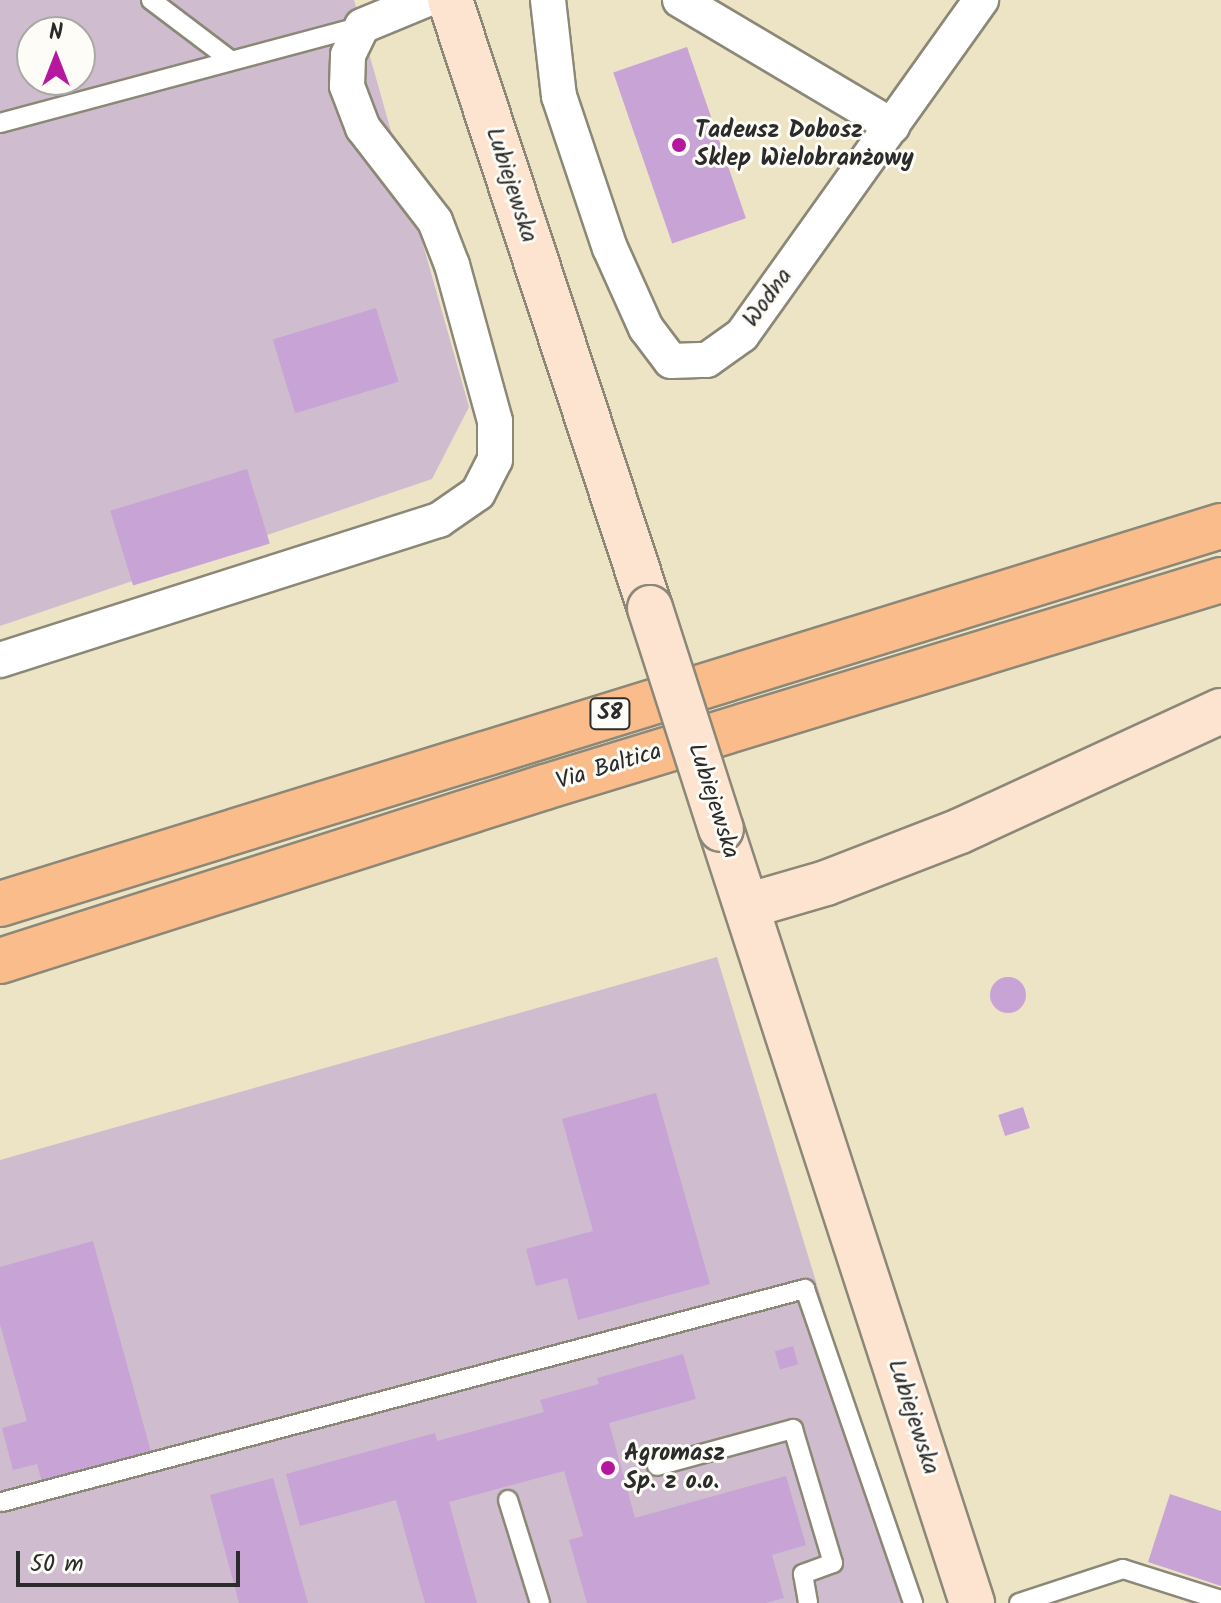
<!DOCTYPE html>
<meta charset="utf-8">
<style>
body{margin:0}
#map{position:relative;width:1221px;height:1603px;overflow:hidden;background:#ede4c6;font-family:Kalam,sans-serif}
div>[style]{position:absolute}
.industrial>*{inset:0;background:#cfbdcf}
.building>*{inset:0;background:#c8a3d5;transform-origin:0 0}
.round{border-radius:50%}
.roads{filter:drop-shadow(2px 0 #8c8878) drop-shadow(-2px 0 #8c8878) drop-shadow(0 2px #8c8878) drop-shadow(0 -2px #8c8878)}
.lane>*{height:18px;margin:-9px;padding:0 9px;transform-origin:9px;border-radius:9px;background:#fff}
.street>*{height:34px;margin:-17px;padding:0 17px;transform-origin:17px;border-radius:17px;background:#fff}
.secondary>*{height:44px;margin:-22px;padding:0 22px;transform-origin:22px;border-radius:22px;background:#fde4d0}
.highway>*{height:44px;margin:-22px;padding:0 22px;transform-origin:22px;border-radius:22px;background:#f9bc8a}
.bridges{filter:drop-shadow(2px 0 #8c8878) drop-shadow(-2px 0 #8c8878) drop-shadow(0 2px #8c8878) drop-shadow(0 -2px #8c8878)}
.secondary-bridge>*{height:44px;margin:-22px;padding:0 22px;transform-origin:22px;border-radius:22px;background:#fde4d0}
.dots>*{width:22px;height:22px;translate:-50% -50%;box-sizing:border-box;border:4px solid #fdfcf7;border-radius:50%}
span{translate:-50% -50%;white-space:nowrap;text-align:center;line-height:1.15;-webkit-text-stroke:6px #fdfcf7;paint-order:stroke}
.shield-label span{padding:2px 6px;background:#fdfcf7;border:2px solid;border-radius:6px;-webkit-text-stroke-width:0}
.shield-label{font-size:22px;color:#2b2b2b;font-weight:700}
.poi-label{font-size:24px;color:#2b2b2b;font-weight:700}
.left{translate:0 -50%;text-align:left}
.street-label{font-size:24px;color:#2b2b2b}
.north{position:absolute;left:16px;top:16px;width:80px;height:80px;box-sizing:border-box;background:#fdfcf7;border:2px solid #a9a8a5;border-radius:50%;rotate:0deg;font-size:22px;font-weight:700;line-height:32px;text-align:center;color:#2b2b2b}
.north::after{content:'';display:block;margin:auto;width:28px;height:36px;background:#b5179e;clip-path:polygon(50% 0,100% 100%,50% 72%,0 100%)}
.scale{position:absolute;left:16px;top:1551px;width:224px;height:36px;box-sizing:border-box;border:4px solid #2b2b2b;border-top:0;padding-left:10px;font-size:24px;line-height:28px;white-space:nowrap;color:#2b2b2b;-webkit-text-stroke:6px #fdfcf7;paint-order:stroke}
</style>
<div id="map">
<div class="industrial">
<i style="clip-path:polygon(evenodd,0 0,354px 0,469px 407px,432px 479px,0 626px,0 0,32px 32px,80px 32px,80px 80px,32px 80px,32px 32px)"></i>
<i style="clip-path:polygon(717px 957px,914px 1603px,0 1603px,0 1160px)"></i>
</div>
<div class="building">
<i style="left:687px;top:47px;width:181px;height:78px;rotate:71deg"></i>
<i style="left:376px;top:308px;width:77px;height:108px;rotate:73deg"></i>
<i style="left:247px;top:469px;width:78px;height:143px;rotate:73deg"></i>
<i class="round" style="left:990px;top:977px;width:36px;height:36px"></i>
<i style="clip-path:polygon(656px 1093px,710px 1284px,578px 1320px,567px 1278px,536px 1286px,526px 1249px,593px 1231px,562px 1119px)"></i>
<i style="left:1023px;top:1107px;width:22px;height:26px;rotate:72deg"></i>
<i style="clip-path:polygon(93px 1241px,151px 1452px,42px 1482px,37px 1464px,13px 1470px,2px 1428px,27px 1421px,0 1324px,0 1267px)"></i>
<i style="left:793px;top:1346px;width:19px;height:19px;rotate:74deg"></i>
<i style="clip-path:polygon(683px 1354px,696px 1399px,609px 1423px,635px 1518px,786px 1476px,806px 1545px,772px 1555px,784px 1598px,766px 1603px,587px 1603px,569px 1540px,583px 1536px,564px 1471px,449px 1502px,477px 1603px,425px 1603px,396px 1500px,300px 1526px,286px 1474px,435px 1433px,437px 1441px,544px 1412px,540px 1400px,599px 1384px,597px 1378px)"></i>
<i style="clip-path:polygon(273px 1478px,308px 1603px,239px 1603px,210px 1495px)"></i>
<i style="clip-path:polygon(1170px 1494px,1221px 1511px,1221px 1586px,1148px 1562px)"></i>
</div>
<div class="roads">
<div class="lane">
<i style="left:151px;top:0;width:98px;rotate:37.1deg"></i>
<i style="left:0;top:123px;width:375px;rotate:-15deg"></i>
<i style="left:657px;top:1466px;width:141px;rotate:-15.2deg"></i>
<i style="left:793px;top:1429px;width:140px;rotate:73.4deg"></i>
<i style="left:833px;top:1563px;width:32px;rotate:160deg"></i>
<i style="left:803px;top:1574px;width:29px;rotate:80deg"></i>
<i style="left:508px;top:1500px;width:108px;rotate:72.7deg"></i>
<i style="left:2px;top:1502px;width:831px;rotate:-14.86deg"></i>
<i style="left:805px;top:1289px;width:332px;rotate:71deg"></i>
<i style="left:1019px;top:1603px;width:109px;rotate:-18.1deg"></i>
<i style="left:1123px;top:1569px;width:103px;rotate:17.6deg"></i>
</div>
<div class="street">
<i style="left:548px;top:0;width:97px;rotate:83.5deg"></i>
<i style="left:559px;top:96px;width:160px;rotate:71.5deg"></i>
<i style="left:610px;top:248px;width:88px;rotate:65.8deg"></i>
<i style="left:646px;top:328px;width:41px;rotate:52.9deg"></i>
<i style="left:671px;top:361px;width:36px;rotate:-2deg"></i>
<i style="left:707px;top:360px;width:43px;rotate:-35.5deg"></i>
<i style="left:742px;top:335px;width:412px;rotate:-54.5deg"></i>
<i style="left:680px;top:0;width:247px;rotate:30.7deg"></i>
<i style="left:0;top:660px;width:461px;rotate:-17.7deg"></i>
<i style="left:439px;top:520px;width:47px;rotate:-34.7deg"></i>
<i style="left:478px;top:493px;width:37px;rotate:-63deg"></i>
<i style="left:495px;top:460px;width:39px;rotate:-90deg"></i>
<i style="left:495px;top:421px;width:162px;rotate:-105.4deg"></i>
<i style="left:452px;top:265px;width:47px;rotate:-111.1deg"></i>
<i style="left:435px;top:221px;width:118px;rotate:-127.7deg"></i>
<i style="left:363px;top:128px;width:45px;rotate:-110.9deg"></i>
<i style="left:347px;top:86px;width:31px;rotate:-88deg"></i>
<i style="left:348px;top:55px;width:32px;rotate:-64deg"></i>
<i style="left:362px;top:26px;width:68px;rotate:-22.4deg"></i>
</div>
<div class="secondary">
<i style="left:450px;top:0;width:640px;rotate:71.79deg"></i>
<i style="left:721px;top:829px;width:814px;rotate:72.03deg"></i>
<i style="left:747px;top:906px;width:82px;rotate:-16.2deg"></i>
<i style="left:826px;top:883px;width:144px;rotate:-21.2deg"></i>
<i style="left:960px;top:831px;width:287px;rotate:-24.7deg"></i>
</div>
<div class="highway">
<i style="left:0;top:904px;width:1278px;rotate:-17.2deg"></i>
<i style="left:0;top:961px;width:572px;rotate:-17.71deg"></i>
<i style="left:545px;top:787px;width:707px;rotate:-17.03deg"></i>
</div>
</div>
<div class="bridges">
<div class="secondary-bridge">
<i style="left:650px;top:608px;width:232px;rotate:72.2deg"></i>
</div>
</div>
<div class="dots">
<i style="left:679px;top:145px;background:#b5179e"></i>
<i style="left:608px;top:1468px;background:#b5179e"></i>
</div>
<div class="shield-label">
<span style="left:610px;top:714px">S8</span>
</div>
<div class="poi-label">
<span class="left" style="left:695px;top:145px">Tadeusz Dobosz<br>Sklep Wielobranżowy</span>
<span class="left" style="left:624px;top:1468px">Agromasz<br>Sp. z o.o.</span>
</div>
<div class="street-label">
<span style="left:511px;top:185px;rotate:72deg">Lubiejewska</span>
<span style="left:768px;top:298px;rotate:-54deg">Wodna</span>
<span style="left:609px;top:767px;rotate:-17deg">Via Baltica</span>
<span style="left:713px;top:801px;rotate:72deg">Lubiejewska</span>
<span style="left:913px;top:1417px;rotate:72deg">Lubiejewska</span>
</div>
<div class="north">N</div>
<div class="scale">50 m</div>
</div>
